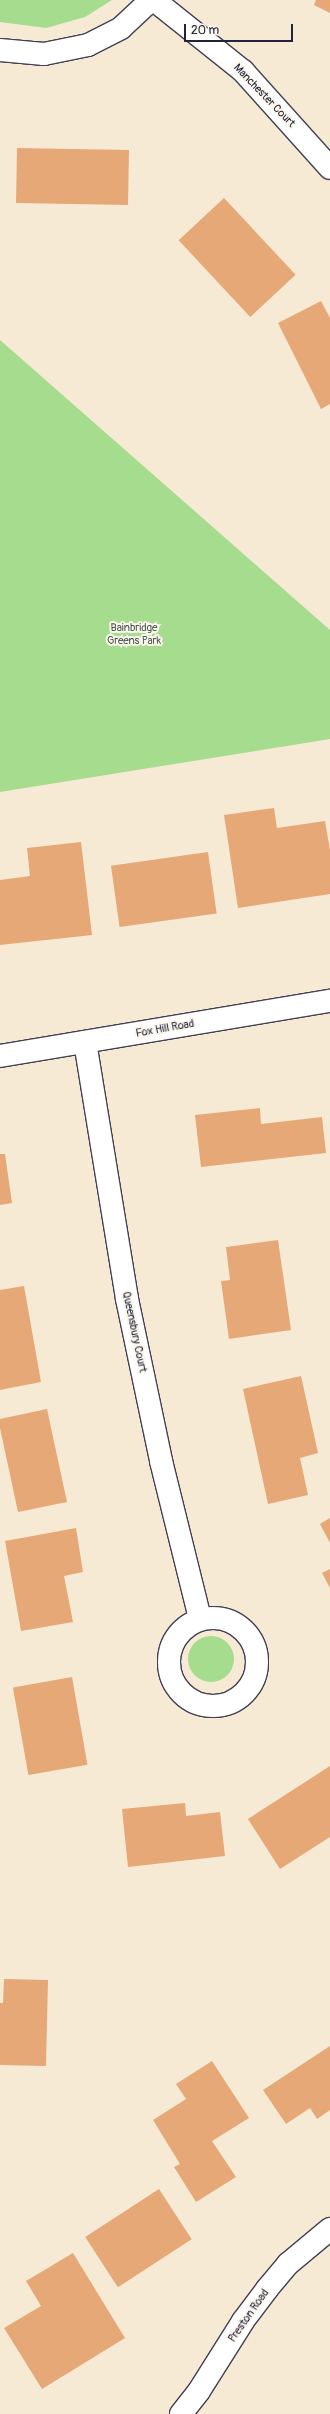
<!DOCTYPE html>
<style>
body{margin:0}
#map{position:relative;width:330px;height:2414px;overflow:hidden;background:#f6ead5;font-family:Pangolin,sans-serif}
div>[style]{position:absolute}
.green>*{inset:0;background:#a6dc8d}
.round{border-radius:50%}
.building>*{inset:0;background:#e6a877;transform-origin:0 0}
.roads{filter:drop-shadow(1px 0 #424052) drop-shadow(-1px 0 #424052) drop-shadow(0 1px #424052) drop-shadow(0 -1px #424052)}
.street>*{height:22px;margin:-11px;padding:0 11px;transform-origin:11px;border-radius:11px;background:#fff}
.street>.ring{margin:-11px;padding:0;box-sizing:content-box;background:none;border:22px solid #fff;border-radius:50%}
span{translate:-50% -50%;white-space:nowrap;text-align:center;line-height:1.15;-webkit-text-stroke:4px #fbf7ec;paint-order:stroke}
.street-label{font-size:11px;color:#22223b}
.park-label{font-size:11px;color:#4a5a54}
.scale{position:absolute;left:184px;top:24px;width:109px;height:18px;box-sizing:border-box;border:2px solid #22223b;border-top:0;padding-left:5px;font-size:12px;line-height:14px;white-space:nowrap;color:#22223b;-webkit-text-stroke:3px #fbf7ec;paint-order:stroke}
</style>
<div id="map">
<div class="green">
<i style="clip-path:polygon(0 0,112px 0,85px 17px,46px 28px,0 22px)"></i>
<i style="clip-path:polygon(0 340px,330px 630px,330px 739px,0 792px)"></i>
<i class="round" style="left:188px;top:1636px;width:46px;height:46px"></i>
</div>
<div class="building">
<i style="clip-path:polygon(316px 0,330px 0,330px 13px,314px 5px)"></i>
<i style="left:17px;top:148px;width:112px;height:55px;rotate:1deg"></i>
<i style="left:224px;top:198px;width:105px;height:62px;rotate:47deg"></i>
<i style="clip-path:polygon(321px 301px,330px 318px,330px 404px,321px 409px,278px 323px)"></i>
<i style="clip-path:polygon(274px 808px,277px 828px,325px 821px,330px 850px,330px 894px,238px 908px,224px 815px)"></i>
<i style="clip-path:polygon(81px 842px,92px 935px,0 945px,0 880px,30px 876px,27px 848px)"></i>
<i style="left:208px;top:852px;width:62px;height:98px;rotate:82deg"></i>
<i style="clip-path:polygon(260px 1108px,261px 1124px,322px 1117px,326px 1153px,201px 1167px,195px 1115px)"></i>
<i style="clip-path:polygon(0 1154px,5px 1154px,12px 1203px,0 1205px)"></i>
<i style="clip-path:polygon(278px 1240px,291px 1330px,229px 1339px,221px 1281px,230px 1280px,226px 1247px)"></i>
<i style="clip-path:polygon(24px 1286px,41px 1382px,0 1390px,0 1290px)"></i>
<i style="clip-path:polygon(301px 1376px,318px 1453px,300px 1458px,308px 1495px,268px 1504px,243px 1389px)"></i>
<i style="clip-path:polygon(47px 1409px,67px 1502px,18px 1512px,0 1428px,0 1419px)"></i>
<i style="clip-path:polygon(330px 1518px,330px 1543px,320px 1524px)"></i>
<i style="clip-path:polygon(76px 1528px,83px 1572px,64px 1576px,73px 1622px,21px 1631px,5px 1541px)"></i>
<i style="clip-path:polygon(330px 1569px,330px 1588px,322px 1573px)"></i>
<i style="left:72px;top:1677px;width:89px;height:60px;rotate:80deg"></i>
<i style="clip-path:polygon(330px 1766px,330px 1837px,280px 1869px,248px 1819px)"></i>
<i style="clip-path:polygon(185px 1803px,186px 1816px,220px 1812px,225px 1856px,128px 1867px,122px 1809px)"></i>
<i style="clip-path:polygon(4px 1979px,48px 1980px,46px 2066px,0 2065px,0 2003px,3px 2003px)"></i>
<i style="clip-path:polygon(330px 2046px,330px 2110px,317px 2119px,310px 2108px,286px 2124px,263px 2090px)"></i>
<i style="clip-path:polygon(212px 2061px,249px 2118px,212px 2141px,236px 2177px,196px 2202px,174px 2167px,180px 2164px,153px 2120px,186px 2099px,176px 2084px)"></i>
<i style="left:159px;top:2189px;width:60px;height:88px;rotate:57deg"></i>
<i style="clip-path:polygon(73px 2253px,125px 2338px,42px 2389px,4px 2328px,41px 2306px,26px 2281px)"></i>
</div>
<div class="roads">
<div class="street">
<i style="left:154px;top:0;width:114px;rotate:38.6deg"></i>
<i style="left:243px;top:71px;width:130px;rotate:48.1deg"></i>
<i style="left:0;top:50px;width:44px;rotate:5.2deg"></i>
<i style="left:44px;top:54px;width:45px;rotate:-11.6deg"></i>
<i style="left:88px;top:45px;width:37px;rotate:-27deg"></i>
<i style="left:121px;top:28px;width:41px;rotate:-43deg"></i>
<i style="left:85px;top:1042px;width:260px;rotate:80.7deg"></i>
<i style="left:127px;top:1299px;width:166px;rotate:78.1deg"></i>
<i style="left:161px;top:1461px;width:163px;rotate:76.1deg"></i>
<i style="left:0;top:1056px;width:335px;rotate:-9.5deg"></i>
<i class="ring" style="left:169px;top:1618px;width:66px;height:66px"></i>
<i style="left:181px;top:2414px;width:29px;rotate:-52deg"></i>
<i style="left:199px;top:2391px;width:83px;rotate:-57.8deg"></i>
<i style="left:243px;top:2321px;width:40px;rotate:-53deg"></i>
<i style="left:267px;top:2289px;width:33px;rotate:-50deg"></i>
<i style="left:288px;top:2264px;width:55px;rotate:-39.8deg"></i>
</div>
</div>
<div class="street-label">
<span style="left:264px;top:96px;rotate:46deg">Manchester Court</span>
<span style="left:165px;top:1029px;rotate:-10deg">Fox Hill Road</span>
<span style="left:134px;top:1332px;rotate:78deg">Queensbury Court</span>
<span style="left:249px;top:2316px;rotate:-55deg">Preston Road</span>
</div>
<div class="park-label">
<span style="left:134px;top:635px">Bainbridge<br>Greens Park</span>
</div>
<div class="scale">20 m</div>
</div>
